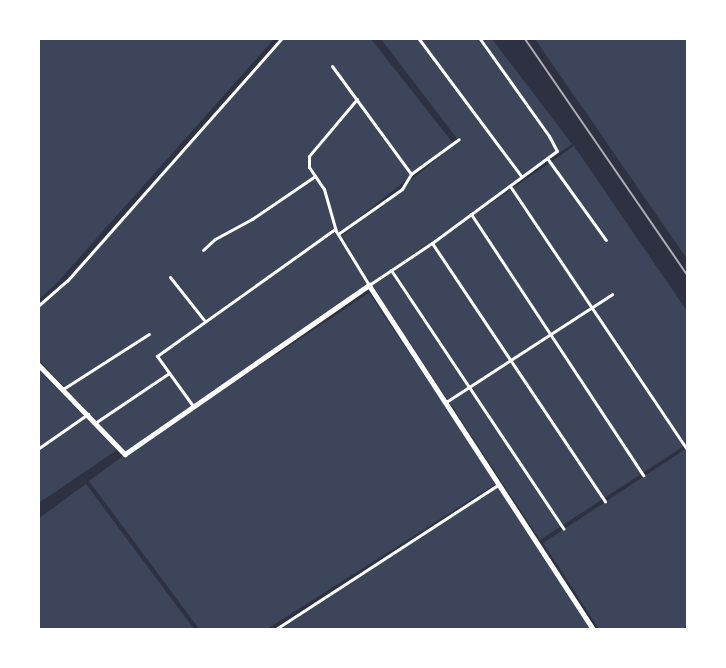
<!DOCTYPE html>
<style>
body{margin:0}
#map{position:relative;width:726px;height:668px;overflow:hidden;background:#2d3142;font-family:Roboto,sans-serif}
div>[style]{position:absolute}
.green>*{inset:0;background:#3c4559}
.minor>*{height:3px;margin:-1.5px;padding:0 1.5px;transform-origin:1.5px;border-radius:1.5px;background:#fff}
.tertiary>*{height:4.5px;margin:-2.25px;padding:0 2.25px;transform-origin:2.25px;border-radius:2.25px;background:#fff}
.rail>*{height:2px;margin:-1px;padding:0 1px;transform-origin:1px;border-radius:1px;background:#abadb3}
span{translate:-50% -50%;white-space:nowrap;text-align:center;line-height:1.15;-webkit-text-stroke:5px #fff;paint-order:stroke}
.frame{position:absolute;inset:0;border:40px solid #fff;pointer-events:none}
</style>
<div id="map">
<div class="green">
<i style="clip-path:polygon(39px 39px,274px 39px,55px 285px,39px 299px)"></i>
<i style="clip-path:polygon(281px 39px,371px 39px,453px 143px,337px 235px,363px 272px,342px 236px,459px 141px,381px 39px,492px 39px,572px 144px,126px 453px,39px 360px,39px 305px,58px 289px)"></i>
<i style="clip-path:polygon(535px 39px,687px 39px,687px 259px,667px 230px)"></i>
<i style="clip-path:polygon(574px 146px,687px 311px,687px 444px,540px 540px,372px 285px)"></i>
<i style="clip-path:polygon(369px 293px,497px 483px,267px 629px,199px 629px,89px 481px,123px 456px)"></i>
<i style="clip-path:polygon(39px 370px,117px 450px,39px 503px)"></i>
<i style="clip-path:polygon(687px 448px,687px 626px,683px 629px,599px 629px,543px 543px)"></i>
<i style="clip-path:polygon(86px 484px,194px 629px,39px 629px,39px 518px)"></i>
<i style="clip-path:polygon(499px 485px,591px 629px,285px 629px,284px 627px)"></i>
</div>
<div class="minor">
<i style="left:419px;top:39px;width:172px;rotate:53.3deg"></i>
<i style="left:332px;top:66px;width:134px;rotate:53.8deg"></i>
<i style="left:411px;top:174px;width:59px;rotate:-36.1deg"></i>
<i style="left:357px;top:99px;width:75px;rotate:130.1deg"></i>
<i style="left:309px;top:156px;width:11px;rotate:90deg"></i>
<i style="left:309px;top:167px;width:27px;rotate:56deg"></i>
<i style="left:324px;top:189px;width:44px;rotate:74.1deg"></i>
<i style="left:336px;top:231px;width:63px;rotate:58.6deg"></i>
<i style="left:369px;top:285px;width:76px;rotate:-33.7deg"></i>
<i style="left:432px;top:243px;width:155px;rotate:-36.4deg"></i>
<i style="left:557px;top:151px;width:17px;rotate:-118deg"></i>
<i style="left:549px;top:136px;width:119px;rotate:-125.4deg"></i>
<i style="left:547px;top:158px;width:101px;rotate:54.3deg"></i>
<i style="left:510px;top:186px;width:316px;rotate:56.1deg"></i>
<i style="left:471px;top:214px;width:313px;rotate:56.6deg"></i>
<i style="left:338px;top:234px;width:78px;rotate:-35.1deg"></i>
<i style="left:402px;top:189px;width:17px;rotate:-59deg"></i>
<i style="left:432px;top:243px;width:311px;rotate:56.2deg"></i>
<i style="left:203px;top:250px;width:16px;rotate:-43deg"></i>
<i style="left:215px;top:239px;width:42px;rotate:-28.4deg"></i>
<i style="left:252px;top:219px;width:76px;rotate:-34.3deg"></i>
<i style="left:391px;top:270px;width:311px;rotate:56.3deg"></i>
<i style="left:170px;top:277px;width:55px;rotate:51.7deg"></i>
<i style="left:39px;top:305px;width:37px;rotate:-41deg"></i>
<i style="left:67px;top:281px;width:323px;rotate:-48.5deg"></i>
<i style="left:63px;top:389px;width:102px;rotate:-32.6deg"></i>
<i style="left:446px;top:402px;width:198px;rotate:-33deg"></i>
<i style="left:193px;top:406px;width:62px;rotate:-125.8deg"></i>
<i style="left:157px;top:356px;width:219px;rotate:-35.5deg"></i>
<i style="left:95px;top:423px;width:89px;rotate:-34deg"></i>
<i style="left:39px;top:448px;width:60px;rotate:-34.8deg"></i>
<i style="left:276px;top:629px;width:266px;rotate:-33deg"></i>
</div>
<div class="tertiary">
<i style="left:39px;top:365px;width:124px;rotate:46deg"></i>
<i style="left:125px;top:454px;width:297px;rotate:-34.7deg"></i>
<i style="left:369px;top:285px;width:411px;rotate:56.9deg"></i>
</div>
<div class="rail">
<i style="left:525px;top:39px;width:286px;rotate:55.5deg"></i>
</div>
<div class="frame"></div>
</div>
